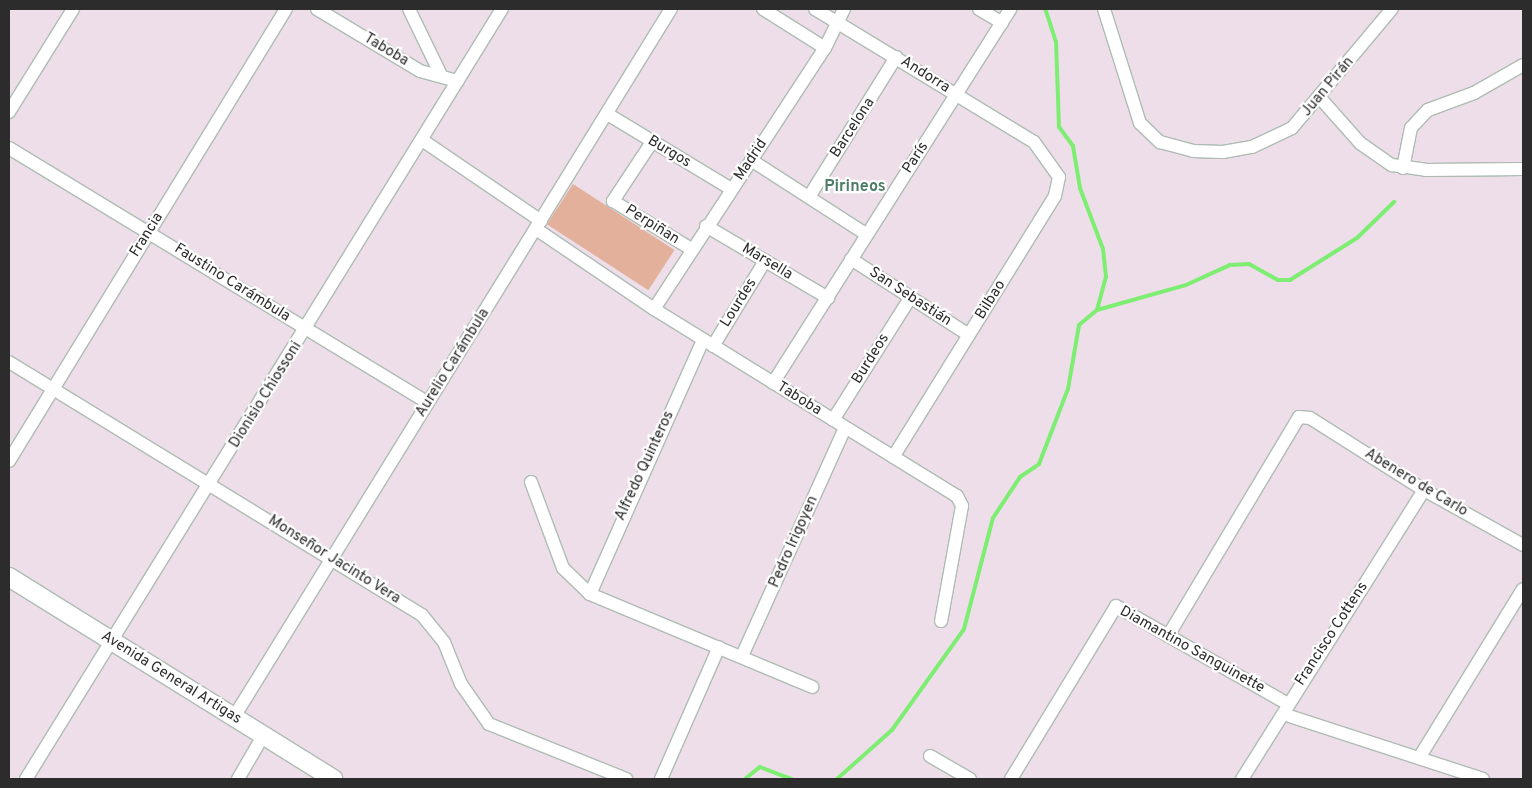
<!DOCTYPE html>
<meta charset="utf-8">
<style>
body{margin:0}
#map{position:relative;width:1532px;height:788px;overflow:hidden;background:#eddeea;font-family:Overpass,sans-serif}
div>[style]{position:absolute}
.green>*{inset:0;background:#e3b19b;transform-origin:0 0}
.stream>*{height:4px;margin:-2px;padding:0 2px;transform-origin:2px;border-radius:2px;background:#7dee72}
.roads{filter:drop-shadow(1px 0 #aebcb4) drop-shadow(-1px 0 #aebcb4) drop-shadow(0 1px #aebcb4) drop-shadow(0 -1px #aebcb4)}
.minor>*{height:12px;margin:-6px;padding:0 6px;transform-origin:6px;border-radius:6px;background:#fff}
.secondary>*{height:18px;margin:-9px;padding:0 9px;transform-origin:9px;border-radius:9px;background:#fff}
span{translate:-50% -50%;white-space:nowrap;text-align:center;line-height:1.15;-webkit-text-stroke:4.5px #fff;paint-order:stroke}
.street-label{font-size:15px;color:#2c2c2c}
.neighbourhood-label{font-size:16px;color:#4c7c63;font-weight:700}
.frame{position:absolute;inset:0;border:10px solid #2c2c2c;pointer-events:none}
</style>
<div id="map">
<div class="green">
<i style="left:573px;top:184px;width:121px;height:48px;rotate:33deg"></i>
</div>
<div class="stream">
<i style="left:1097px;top:310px;width:92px;rotate:-15.7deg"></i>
<i style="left:1186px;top:285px;width:48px;rotate:-24.4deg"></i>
<i style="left:1230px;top:265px;width:19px;rotate:-3deg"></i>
<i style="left:1249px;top:264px;width:33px;rotate:29deg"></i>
<i style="left:1278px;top:280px;width:12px"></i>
<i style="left:1290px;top:280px;width:79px;rotate:-32.1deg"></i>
<i style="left:1357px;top:238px;width:52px;rotate:-44.2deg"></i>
<i style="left:745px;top:779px;width:19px;rotate:-39deg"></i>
<i style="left:760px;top:767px;width:34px;rotate:21deg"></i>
<i style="left:837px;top:779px;width:74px;rotate:-41.7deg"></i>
<i style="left:892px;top:730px;width:124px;rotate:-54.5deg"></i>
<i style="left:964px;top:629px;width:115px;rotate:-75.4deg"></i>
<i style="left:993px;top:518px;width:49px;rotate:-56.6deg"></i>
<i style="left:1020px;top:477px;width:23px;rotate:-34deg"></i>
<i style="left:1039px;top:464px;width:80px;rotate:-68.9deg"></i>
<i style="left:1068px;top:389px;width:65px;rotate:-80.2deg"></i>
<i style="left:1079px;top:325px;width:23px;rotate:-40deg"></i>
<i style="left:1097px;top:310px;width:34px;rotate:-75deg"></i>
<i style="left:1106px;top:277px;width:28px;rotate:-96deg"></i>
<i style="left:1103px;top:249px;width:65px;rotate:-110.7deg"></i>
<i style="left:1080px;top:188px;width:43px;rotate:-99.5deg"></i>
<i style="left:1073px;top:146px;width:24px;rotate:-126deg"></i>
<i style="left:1059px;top:127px;width:85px;rotate:-92deg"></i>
<i style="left:1056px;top:42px;width:35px;rotate:-108deg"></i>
</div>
<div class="roads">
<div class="minor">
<i style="left:317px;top:9px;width:120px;rotate:31deg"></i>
<i style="left:420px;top:71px;width:39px;rotate:15deg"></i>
<i style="left:409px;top:9px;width:71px;rotate:64.2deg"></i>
<i style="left:763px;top:9px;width:73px;rotate:32.2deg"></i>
<i style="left:815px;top:9px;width:256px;rotate:31.3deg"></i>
<i style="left:1034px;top:142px;width:43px;rotate:54.5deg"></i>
<i style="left:1059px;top:177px;width:19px;rotate:102deg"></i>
<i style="left:1055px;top:196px;width:307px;rotate:121.8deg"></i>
<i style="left:979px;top:9px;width:27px;rotate:31deg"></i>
<i style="left:1104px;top:9px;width:120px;rotate:72.5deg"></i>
<i style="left:1140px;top:123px;width:28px;rotate:44deg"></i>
<i style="left:1160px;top:142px;width:34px;rotate:15deg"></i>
<i style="left:1193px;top:151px;width:30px;rotate:2deg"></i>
<i style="left:1223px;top:152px;width:29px;rotate:-10deg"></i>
<i style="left:1252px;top:147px;width:44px;rotate:-25.4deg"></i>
<i style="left:1292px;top:128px;width:155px;rotate:-50deg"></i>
<i style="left:1321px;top:99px;width:59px;rotate:48.4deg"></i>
<i style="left:1360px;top:143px;width:39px;rotate:35deg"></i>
<i style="left:1392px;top:165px;width:34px;rotate:8deg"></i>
<i style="left:1426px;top:170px;width:97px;rotate:-0.6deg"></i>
<i style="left:9px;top:112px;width:121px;rotate:-58.1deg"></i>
<i style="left:609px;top:115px;width:143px;rotate:31.2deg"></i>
<i style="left:422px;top:140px;width:144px;rotate:34.2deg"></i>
<i style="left:652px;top:142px;width:71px;rotate:123.5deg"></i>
<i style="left:613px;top:201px;width:92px;rotate:31.6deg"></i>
<i style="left:9px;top:148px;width:490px;rotate:31.3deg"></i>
<i style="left:751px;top:160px;width:137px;rotate:32.8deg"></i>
<i style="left:1403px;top:168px;width:41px;rotate:-78.7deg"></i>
<i style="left:1411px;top:128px;width:25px;rotate:-47deg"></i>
<i style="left:1428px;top:110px;width:49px;rotate:-20.3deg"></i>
<i style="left:1474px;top:93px;width:56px;rotate:-29.7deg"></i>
<i style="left:809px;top:197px;width:165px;rotate:-58.1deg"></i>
<i style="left:706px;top:226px;width:142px;rotate:30.5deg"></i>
<i style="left:536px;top:229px;width:143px;rotate:34.1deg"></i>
<i style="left:654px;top:309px;width:356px;rotate:31.7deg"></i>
<i style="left:957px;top:496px;width:11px;rotate:63deg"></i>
<i style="left:962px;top:506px;width:117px;rotate:100.3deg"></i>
<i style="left:851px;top:259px;width:140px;rotate:32.8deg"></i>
<i style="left:654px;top:309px;width:312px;rotate:-56.8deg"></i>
<i style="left:825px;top:48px;width:43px;rotate:-64deg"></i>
<i style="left:713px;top:346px;width:100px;rotate:-58.5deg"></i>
<i style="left:9px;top:362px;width:484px;rotate:31.5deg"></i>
<i style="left:422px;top:615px;width:35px;rotate:51deg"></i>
<i style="left:444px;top:642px;width:45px;rotate:68deg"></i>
<i style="left:461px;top:684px;width:49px;rotate:55deg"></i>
<i style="left:489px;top:724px;width:148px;rotate:21.9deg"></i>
<i style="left:773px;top:383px;width:443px;rotate:-57.6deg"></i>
<i style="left:833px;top:420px;width:144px;rotate:-57.7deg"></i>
<i style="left:9px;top:461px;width:530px;rotate:-58.5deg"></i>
<i style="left:531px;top:482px;width:92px;rotate:69.6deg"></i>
<i style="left:563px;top:568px;width:37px;rotate:44deg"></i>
<i style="left:590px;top:594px;width:241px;rotate:22.7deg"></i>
<i style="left:590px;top:594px;width:278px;rotate:-66deg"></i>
<i style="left:1168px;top:636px;width:255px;rotate:-59.1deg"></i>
<i style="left:1299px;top:417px;width:11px;rotate:5deg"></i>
<i style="left:1310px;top:418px;width:135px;rotate:32.3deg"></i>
<i style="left:1424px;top:490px;width:113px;rotate:29.1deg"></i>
<i style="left:742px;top:656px;width:250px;rotate:-65.7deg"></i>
<i style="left:1283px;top:714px;width:210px;rotate:18deg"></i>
<i style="left:234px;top:717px;width:832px;rotate:-58.32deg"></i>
<i style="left:930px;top:756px;width:46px;rotate:29.9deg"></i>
<i style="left:1419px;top:758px;width:198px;rotate:-58.4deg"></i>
<i style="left:26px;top:779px;width:905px;rotate:-58.28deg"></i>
<i style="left:238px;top:779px;width:50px;rotate:-59.8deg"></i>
<i style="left:661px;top:779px;width:144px;rotate:-66.3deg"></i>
<i style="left:1011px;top:779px;width:202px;rotate:-58.7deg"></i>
<i style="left:1116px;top:606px;width:198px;rotate:29.7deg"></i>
<i style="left:1242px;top:779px;width:342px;rotate:-57.8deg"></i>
</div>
<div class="secondary">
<i style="left:9px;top:577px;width:382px;rotate:31.9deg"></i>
</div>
</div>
<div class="street-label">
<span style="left:386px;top:50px;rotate:31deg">Taboba</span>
<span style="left:925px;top:75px;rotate:32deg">Andorra</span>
<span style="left:1328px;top:87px;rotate:-50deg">Juan Pirán</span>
<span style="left:853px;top:128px;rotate:-57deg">Barcelona</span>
<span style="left:669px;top:152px;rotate:31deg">Burgos</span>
<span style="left:916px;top:158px;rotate:-57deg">París</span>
<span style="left:751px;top:160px;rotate:-56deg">Madrid</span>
<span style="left:652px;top:225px;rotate:32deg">Perpiñan</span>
<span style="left:147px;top:235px;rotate:-58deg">Francia</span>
<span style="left:767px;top:262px;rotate:31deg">Marsella</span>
<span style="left:232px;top:283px;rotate:32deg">Faustino Carámbula</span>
<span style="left:910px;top:297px;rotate:33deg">San Sebastián</span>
<span style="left:991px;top:300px;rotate:-58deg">Bilbao</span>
<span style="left:739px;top:303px;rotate:-58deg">Lourdes</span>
<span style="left:871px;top:359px;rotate:-58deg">Burdeos</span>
<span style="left:453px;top:363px;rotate:-58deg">Aurelio Carámbula</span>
<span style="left:266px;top:395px;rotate:-58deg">Dionisio Chiossoni</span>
<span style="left:799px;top:399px;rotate:32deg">Taboba</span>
<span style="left:645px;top:466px;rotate:-65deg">Alfredo Quinteros</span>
<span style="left:1416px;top:483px;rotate:31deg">Abenero de Carlo</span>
<span style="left:794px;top:542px;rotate:-66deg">Pedro Irigoyen</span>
<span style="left:334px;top:560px;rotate:32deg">Monseñor Jacinto Vera</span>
<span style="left:1332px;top:634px;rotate:-57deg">Francisco Cottens</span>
<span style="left:1192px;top:650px;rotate:29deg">Diamantino Sanguinette</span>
<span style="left:171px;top:678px;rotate:32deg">Avenida General Artigas</span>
</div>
<div class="neighbourhood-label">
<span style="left:855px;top:187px">Pirineos</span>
</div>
<div class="frame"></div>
</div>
